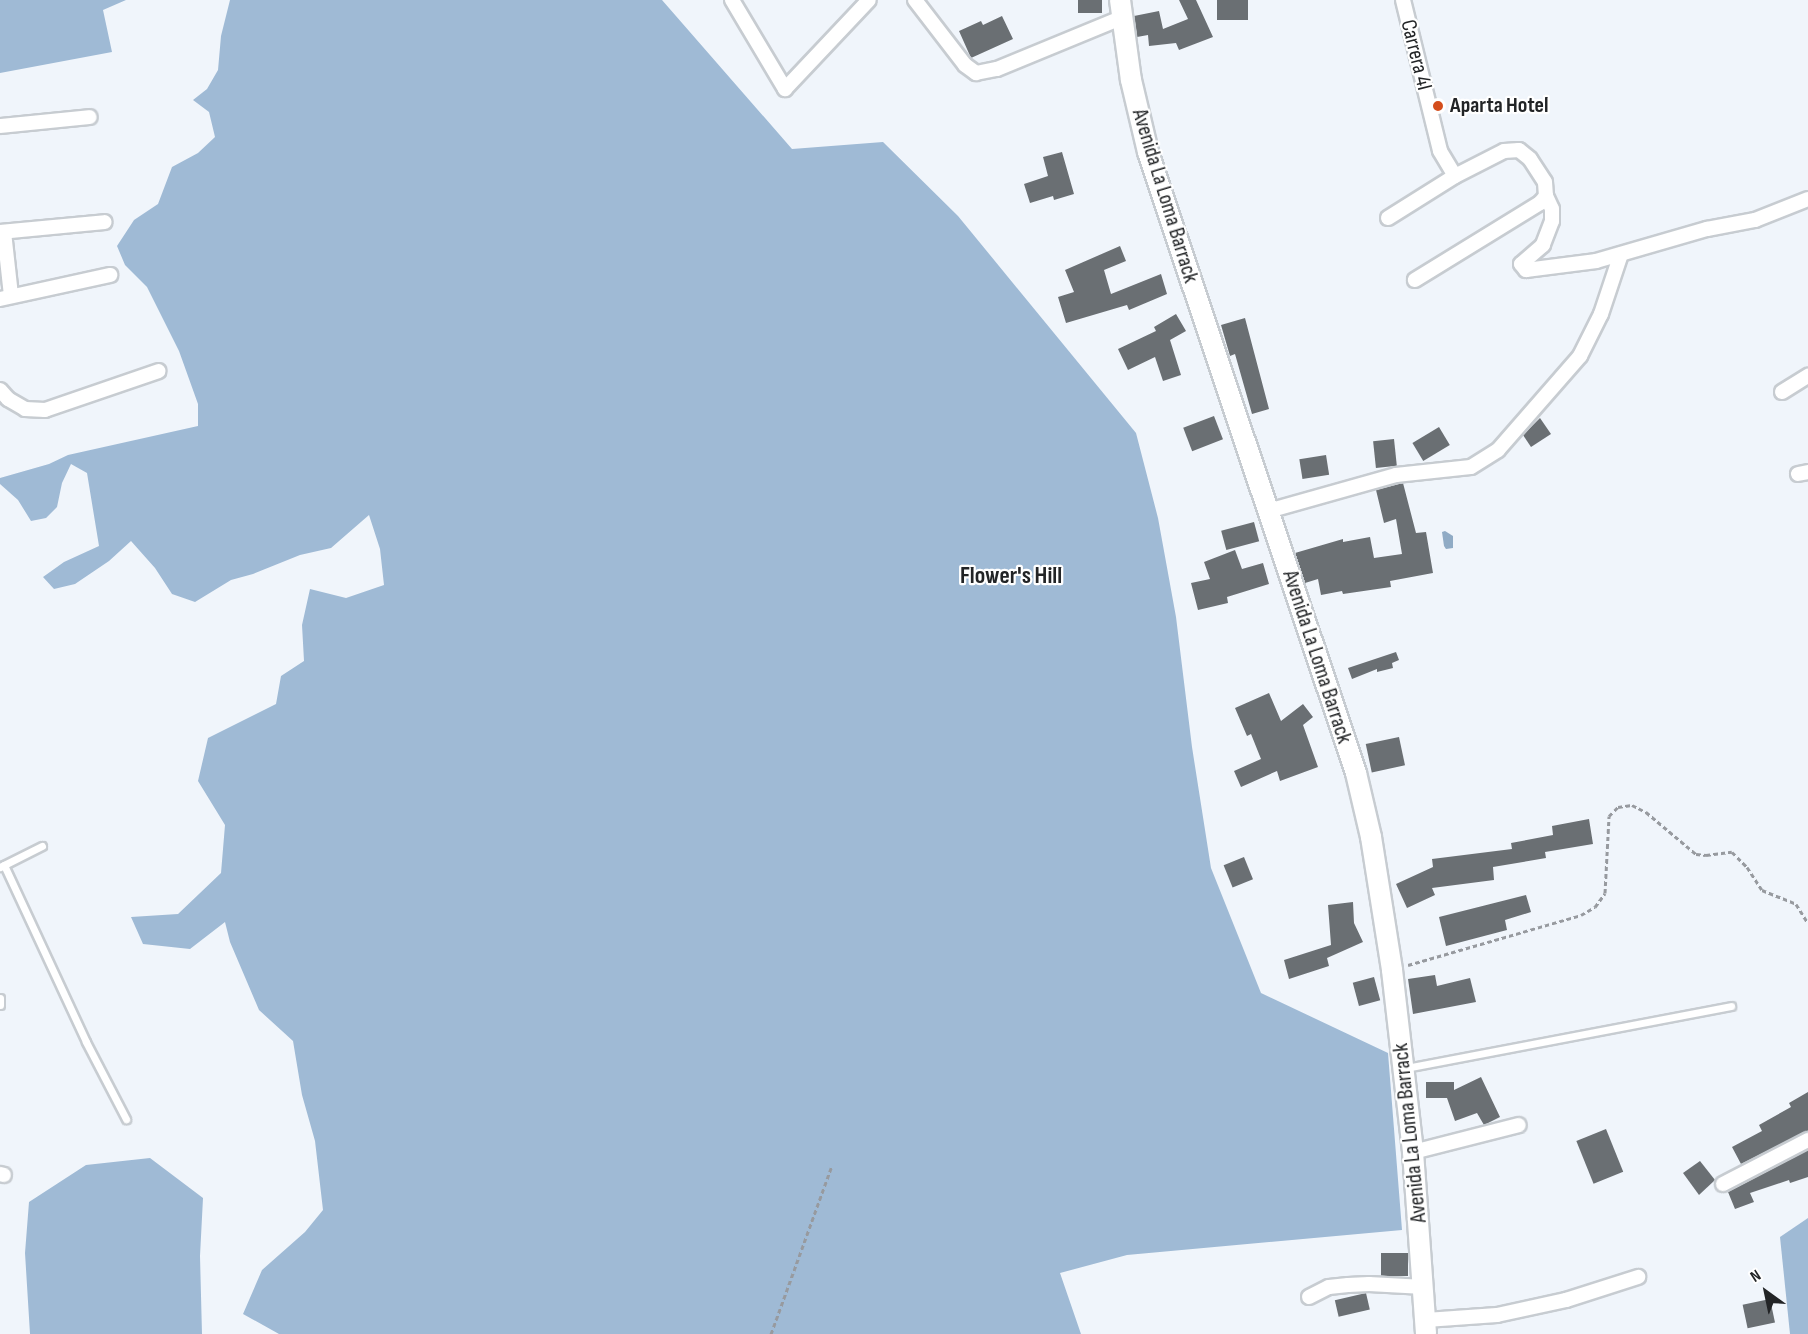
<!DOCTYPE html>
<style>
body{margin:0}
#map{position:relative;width:1808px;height:1334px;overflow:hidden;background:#f0f5fb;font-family:"Sofia Sans Condensed",sans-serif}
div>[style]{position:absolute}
.forest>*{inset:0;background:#9fbad5}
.water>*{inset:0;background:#90abc5}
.building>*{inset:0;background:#6a6f73;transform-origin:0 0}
.path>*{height:3px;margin-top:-1.5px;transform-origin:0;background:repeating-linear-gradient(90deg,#979a9f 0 4.5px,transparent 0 7.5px)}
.roads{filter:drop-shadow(2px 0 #c7ccd1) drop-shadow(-2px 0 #c7ccd1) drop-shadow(0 2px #c7ccd1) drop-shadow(0 -2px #c7ccd1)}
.lane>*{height:7px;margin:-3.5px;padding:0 3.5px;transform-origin:3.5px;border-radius:3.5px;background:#fff}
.street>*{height:14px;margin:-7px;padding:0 7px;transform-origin:7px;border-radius:7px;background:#fff}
.secondary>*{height:20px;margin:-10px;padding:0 10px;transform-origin:10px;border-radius:10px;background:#fff}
.dots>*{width:16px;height:16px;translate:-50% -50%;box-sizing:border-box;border:3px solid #fff;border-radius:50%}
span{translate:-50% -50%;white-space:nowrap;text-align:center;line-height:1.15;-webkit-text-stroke:4.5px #fff;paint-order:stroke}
.street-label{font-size:22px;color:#222426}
.poi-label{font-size:22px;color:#222426;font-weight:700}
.left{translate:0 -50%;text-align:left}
.neighbourhood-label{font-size:24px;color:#222426;font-weight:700}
.north{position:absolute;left:1736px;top:1262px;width:60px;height:60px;-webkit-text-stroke:4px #fff;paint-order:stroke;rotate:327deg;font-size:16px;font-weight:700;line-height:24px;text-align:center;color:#222426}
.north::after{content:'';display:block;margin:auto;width:21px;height:27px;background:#222426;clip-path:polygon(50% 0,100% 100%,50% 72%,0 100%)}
</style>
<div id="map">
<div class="forest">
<i style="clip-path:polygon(0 0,126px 0,103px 10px,112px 52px,0 73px)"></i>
<i style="clip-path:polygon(230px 0,662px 0,792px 149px,883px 142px,958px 216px,1136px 433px,1158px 518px,1176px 617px,1192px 747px,1211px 868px,1261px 993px,1388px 1053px,1402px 1230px,1127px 1255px,1060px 1273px,1081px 1334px,279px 1334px,243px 1314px,262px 1270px,305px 1232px,323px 1210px,315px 1141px,302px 1095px,293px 1041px,259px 1010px,230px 942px,225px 922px,190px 949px,143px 944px,131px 917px,178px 914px,221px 873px,225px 825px,198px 781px,208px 738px,276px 704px,281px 676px,304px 661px,302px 625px,310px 589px,346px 598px,384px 585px,380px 549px,369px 515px,331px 548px,300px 555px,253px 574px,231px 580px,195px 602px,172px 594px,155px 568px,131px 541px,109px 561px,75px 584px,54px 589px,43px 577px,64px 562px,99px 546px,87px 473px,71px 464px,62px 483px,57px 507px,46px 518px,31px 521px,18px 500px,0 484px,0 478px,49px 464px,68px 455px,198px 426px,198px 404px,179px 351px,147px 287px,125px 265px,117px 246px,134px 220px,158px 204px,172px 167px,198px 153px,215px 137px,209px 112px,193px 100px,207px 89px,218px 70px,221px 36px)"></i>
<i style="clip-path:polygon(150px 1158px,203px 1198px,200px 1256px,202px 1334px,30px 1334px,25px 1253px,29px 1202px,86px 1165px)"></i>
<i style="clip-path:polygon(1808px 1218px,1808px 1334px,1790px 1334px,1780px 1237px)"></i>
</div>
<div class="water">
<i style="clip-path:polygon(1445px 531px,1453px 536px,1453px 548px,1446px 549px,1444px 546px,1442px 532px)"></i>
</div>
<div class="building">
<i style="left:1078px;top:0;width:24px;height:13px"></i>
<i style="clip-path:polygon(1179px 0,1196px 0,1213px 37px,1179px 50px,1176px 43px,1149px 46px,1148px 35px,1137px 37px,1134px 16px,1159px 11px,1163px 29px,1188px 19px)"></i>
<i style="left:1217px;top:0;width:31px;height:20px"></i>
<i style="clip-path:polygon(1002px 16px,1013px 39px,971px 58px,959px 31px,981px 21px,983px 25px)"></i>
<i style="clip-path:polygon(1062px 152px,1074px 194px,1054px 200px,1053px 196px,1030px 203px,1024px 184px,1048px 176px,1043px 157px)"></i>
<i style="clip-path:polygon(1120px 246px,1126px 261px,1104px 270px,1111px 294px,1161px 274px,1167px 294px,1129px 310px,1127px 305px,1066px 323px,1058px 297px,1074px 292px,1065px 270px)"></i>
<i style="clip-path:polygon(1176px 314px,1186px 331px,1170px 340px,1181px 375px,1163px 381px,1155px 357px,1128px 370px,1118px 349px,1156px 331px,1154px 327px)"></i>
<i style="clip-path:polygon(1245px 318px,1269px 409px,1252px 414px,1235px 354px,1230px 356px,1221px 325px)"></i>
<i style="left:1214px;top:416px;width:25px;height:33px;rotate:69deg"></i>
<i style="clip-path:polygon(1540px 418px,1551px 434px,1531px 447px,1523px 435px)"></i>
<i style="left:1439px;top:427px;width:21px;height:31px;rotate:59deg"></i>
<i style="left:1394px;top:439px;width:27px;height:21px;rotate:84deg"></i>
<i style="left:1326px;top:455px;width:20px;height:27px;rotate:81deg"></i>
<i style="clip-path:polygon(1403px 483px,1416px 533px,1426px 532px,1433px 573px,1390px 581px,1391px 587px,1343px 594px,1342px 591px,1321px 595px,1318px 579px,1305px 583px,1295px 553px,1343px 539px,1343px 542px,1370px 537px,1374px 558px,1402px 554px,1396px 519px,1384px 523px,1376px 490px)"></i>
<i style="left:1254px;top:522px;width:20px;height:34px;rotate:75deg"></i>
<i style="clip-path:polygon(1235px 550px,1242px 569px,1263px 563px,1269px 584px,1227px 597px,1228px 603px,1198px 610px,1191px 583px,1210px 579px,1204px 562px)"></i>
<i style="clip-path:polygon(1396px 652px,1399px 660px,1392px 663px,1393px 668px,1377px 672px,1377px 669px,1352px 679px,1348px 668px)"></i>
<i style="clip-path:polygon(1269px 693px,1281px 721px,1303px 704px,1313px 717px,1303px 725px,1318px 767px,1280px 781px,1277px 771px,1241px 787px,1234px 771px,1261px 759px,1251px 734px,1247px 736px,1235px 708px)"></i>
<i style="left:1399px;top:737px;width:29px;height:34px;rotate:78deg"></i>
<i style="clip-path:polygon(1589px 819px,1593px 844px,1545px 852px,1546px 858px,1493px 867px,1494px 880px,1432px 888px,1435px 895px,1407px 908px,1396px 884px,1433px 867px,1432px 859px,1512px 849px,1511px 843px,1553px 835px,1552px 826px)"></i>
<i style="left:1244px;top:857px;width:24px;height:22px;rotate:68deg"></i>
<i style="clip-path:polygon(1526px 895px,1531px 912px,1505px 920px,1507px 930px,1446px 946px,1439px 917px)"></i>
<i style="clip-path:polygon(1353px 902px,1354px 923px,1363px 942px,1327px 958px,1329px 966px,1289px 979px,1284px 960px,1331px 945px,1328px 905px)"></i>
<i style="clip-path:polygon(1435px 975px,1437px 986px,1470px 978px,1476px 1002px,1413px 1014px,1408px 979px)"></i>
<i style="left:1374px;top:977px;width:24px;height:22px;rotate:75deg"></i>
<i style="clip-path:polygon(1481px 1077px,1500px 1117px,1484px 1125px,1477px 1113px,1455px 1121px,1447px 1098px,1426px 1098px,1426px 1082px,1454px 1082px,1454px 1090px)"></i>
<i style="clip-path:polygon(1808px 1092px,1808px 1131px,1741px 1164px,1732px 1147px,1762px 1131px,1759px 1125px,1791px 1107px,1789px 1103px)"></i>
<i style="left:1606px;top:1129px;width:46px;height:32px;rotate:68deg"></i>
<i style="clip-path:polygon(1808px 1150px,1808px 1177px,1790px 1183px,1789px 1180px,1750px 1193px,1754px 1202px,1735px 1209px,1728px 1192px)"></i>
<i style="clip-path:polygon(1700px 1161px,1715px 1180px,1699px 1195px,1683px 1173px)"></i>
<i style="left:1381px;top:1253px;width:27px;height:23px"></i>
<i style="left:1366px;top:1293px;width:17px;height:32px;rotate:77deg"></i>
<i style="left:1770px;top:1299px;width:24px;height:28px;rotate:78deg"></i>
</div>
<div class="path">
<i style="left:1408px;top:965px;width:180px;rotate:-16.1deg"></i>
<i style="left:1581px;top:915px;width:16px;rotate:-30deg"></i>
<i style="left:1595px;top:907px;width:17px;rotate:-54deg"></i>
<i style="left:1605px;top:893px;width:77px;rotate:-87deg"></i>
<i style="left:1609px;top:816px;width:13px;rotate:-45deg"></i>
<i style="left:1618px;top:807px;width:14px;rotate:-8deg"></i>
<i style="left:1632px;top:805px;width:16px;rotate:27deg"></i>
<i style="left:1646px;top:812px;width:65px;rotate:40deg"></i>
<i style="left:1696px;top:854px;width:10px;rotate:6deg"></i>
<i style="left:1706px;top:855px;width:26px;rotate:-7deg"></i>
<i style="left:1732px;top:852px;width:21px;rotate:45deg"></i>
<i style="left:1747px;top:867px;width:27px;rotate:57deg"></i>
<i style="left:1762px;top:890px;width:37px;rotate:22deg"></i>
<i style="left:1796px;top:904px;width:22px;rotate:58deg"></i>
<i style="left:771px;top:1334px;width:177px;rotate:-70.1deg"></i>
</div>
<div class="roads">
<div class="lane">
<i style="left:4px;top:865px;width:195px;rotate:65.1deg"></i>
<i style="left:86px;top:1042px;width:87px;rotate:62.5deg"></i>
<i style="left:0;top:867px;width:47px;rotate:-26.6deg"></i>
<i style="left:0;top:998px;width:7px;rotate:90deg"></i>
<i style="left:1406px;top:1068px;width:331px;rotate:-10.8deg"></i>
</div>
<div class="street">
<i style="left:732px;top:0;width:104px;rotate:59.2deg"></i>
<i style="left:785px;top:89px;width:122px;rotate:-46.7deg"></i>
<i style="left:915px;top:0;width:82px;rotate:52.4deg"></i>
<i style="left:965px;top:65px;width:14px;rotate:36deg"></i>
<i style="left:976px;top:73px;width:21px;rotate:-11deg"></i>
<i style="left:997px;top:69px;width:134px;rotate:-22.4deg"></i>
<i style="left:1403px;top:0;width:155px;rotate:76.2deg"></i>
<i style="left:1440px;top:151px;width:29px;rotate:59deg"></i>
<i style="left:0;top:126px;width:90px;rotate:-5.7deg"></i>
<i style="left:1546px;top:196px;width:14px;rotate:65deg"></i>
<i style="left:1552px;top:209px;width:12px;rotate:90deg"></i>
<i style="left:1552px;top:221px;width:26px;rotate:111deg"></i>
<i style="left:1543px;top:245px;width:29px;rotate:139deg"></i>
<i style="left:1521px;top:264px;width:8px;rotate:50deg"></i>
<i style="left:1526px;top:270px;width:71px;rotate:-7.3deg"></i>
<i style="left:1596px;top:261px;width:116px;rotate:-16.1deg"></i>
<i style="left:1707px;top:229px;width:49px;rotate:-10.6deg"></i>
<i style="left:1755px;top:220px;width:57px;rotate:-21.6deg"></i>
<i style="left:1388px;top:218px;width:79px;rotate:-32.1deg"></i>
<i style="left:1455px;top:176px;width:55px;rotate:-27deg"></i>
<i style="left:1504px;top:151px;width:15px;rotate:-4deg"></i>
<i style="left:1519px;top:150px;width:14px;rotate:39deg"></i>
<i style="left:1530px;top:159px;width:27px;rotate:57deg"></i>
<i style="left:1545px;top:182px;width:14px;rotate:86deg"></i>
<i style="left:1546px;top:196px;width:9px;rotate:131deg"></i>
<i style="left:1540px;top:203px;width:147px;rotate:148.4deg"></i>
<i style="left:0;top:232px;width:105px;rotate:-5.4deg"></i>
<i style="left:4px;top:232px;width:63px;rotate:83.7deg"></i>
<i style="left:0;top:299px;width:113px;rotate:-12.3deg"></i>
<i style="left:0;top:390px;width:12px;rotate:48deg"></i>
<i style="left:8px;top:399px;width:20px;rotate:30deg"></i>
<i style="left:25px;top:409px;width:20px;rotate:3deg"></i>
<i style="left:45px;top:410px;width:120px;rotate:-18.9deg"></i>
<i style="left:1782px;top:392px;width:31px;rotate:-32deg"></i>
<i style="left:1798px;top:474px;width:10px;rotate:-11deg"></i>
<i style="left:1268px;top:511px;width:133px;rotate:-15.7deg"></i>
<i style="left:1396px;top:475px;width:75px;rotate:-6.1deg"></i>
<i style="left:1471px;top:467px;width:32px;rotate:-32deg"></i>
<i style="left:1498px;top:450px;width:125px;rotate:-48.9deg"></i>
<i style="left:1580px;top:356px;width:47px;rotate:-63.4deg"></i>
<i style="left:1601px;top:314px;width:63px;rotate:-71.6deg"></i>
<i style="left:1413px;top:1152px;width:109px;rotate:-14.3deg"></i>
<i style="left:0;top:1174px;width:4px;rotate:14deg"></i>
<i style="left:1723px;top:1184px;width:96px;rotate:-27.4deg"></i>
<i style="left:1309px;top:1297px;width:22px;rotate:-27deg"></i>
<i style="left:1329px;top:1287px;width:19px;rotate:-6deg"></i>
<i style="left:1348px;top:1285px;width:21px;rotate:-3deg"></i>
<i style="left:1369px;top:1284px;width:55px;rotate:3.1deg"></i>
<i style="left:1426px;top:1320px;width:71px;rotate:-4deg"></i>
<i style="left:1497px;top:1315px;width:71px;rotate:-12.3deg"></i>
<i style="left:1566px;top:1300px;width:76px;rotate:-17.7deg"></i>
</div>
<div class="secondary">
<i style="left:1120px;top:0;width:81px;rotate:82.2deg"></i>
<i style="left:1131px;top:80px;width:74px;rotate:76.7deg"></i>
<i style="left:1148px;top:152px;width:655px;rotate:71.48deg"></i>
<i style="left:1356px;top:773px;width:66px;rotate:76.8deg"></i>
<i style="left:1371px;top:837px;width:135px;rotate:81deg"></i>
<i style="left:1392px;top:970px;width:183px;rotate:83.4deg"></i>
<i style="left:1413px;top:1152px;width:182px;rotate:85.9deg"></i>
</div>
</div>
<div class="dots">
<i style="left:1438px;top:106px;background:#d44d1c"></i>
</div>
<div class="street-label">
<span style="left:1416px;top:55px;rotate:76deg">Carrera 4I</span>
<span style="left:1165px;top:196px;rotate:73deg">Avenida La Loma Barrack</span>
<span style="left:1317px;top:657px;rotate:72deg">Avenida La Loma Barrack</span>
<span style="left:1410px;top:1133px;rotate:-96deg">Avenida La Loma Barrack</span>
</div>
<div class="poi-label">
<span class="left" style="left:1450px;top:106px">Aparta Hotel</span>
</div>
<div class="neighbourhood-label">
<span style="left:1011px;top:576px">Flower's Hill</span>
</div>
<div class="north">N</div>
</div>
